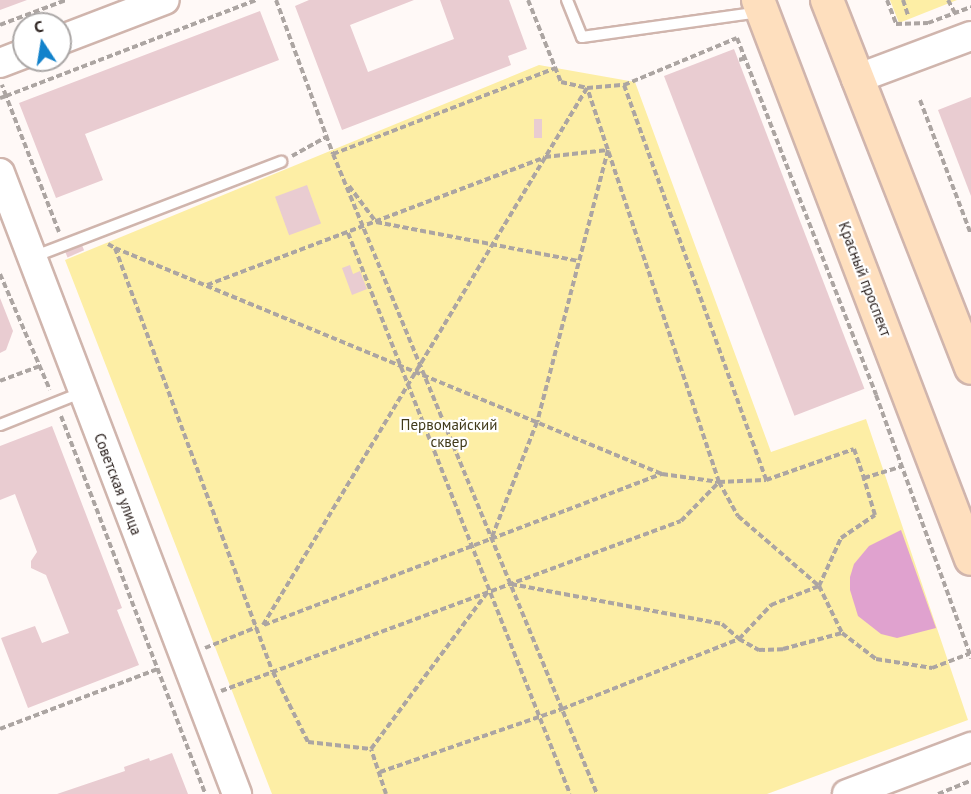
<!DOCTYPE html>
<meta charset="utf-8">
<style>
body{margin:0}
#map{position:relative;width:971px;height:794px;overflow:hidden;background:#fff9f7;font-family:"PT Sans",sans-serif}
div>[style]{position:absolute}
.green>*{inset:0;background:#fdeea5}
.water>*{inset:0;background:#e0a2cf}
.building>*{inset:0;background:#e9ccd1;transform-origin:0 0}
.path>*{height:4px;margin-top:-2px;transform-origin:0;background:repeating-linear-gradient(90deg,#aca5a2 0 6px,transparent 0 9px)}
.roads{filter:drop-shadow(2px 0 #d0b5ad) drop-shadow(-2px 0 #d0b5ad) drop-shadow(0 2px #d0b5ad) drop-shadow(0 -2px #d0b5ad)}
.lane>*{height:10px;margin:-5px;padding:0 5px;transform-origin:5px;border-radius:5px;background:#fff}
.secondary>*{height:28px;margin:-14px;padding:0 14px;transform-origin:14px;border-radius:14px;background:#fff}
.primary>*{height:32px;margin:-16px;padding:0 16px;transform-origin:16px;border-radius:16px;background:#fedfbe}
span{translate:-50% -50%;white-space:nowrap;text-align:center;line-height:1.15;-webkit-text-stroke:4.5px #fff;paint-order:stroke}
.street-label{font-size:15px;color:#2d2320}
.park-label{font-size:15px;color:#413a1a}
.north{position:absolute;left:12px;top:12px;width:60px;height:60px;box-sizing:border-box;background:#fff;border:2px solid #aba7a6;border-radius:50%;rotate:348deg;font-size:16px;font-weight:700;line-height:24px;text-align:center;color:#2d2320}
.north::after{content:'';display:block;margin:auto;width:21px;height:27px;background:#1282cb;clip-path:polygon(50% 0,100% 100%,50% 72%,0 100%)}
</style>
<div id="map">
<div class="green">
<i style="clip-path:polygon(890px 0,957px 0,899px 23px)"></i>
<i style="clip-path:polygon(539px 65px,635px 82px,771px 452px,866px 419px,968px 720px,767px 794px,272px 794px,65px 260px)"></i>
</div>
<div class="water">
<i style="clip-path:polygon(901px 530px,936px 628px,897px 638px,881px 634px,858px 616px,850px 590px,850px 577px,854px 564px,869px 546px)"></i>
</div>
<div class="building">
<i style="clip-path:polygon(0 0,27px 0,0 10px)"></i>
<i style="clip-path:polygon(309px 0,414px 0,350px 25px,368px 72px,454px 39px,440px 0,509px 0,527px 49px,508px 56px,511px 65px,342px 130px,295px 6px)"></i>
<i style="clip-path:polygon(260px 11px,279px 60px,85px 134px,103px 180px,56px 198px,19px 103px)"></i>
<i style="left:734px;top:49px;width:364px;height:75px;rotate:69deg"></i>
<i style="clip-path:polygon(971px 97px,971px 196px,938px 110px)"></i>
<i style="left:534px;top:119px;width:8px;height:19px"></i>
<i style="left:307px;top:185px;width:41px;height:34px;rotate:70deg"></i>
<i style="left:81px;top:243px;width:8px;height:18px;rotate:67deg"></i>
<i style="clip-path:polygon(350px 265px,353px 274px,360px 271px,367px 289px,352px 295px,342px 268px)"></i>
<i style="clip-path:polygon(0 298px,13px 331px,6px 350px,0 353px)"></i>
<i style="clip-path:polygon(52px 426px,122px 608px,117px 610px,139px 665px,28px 708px,1px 638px,35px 626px,42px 643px,69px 633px,46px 575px,31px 568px,31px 561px,37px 552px,15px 494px,0 500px,0 446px)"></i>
<i style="clip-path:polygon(172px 753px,188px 794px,57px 794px,125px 771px,124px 767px,149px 758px,150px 761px)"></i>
</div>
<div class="path">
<i style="left:276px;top:0;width:164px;rotate:69.7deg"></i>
<i style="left:333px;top:154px;width:692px;rotate:67.58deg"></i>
<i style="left:528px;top:0;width:88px;rotate:68.1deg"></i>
<i style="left:561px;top:82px;width:27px;rotate:13deg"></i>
<i style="left:587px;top:88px;width:37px;rotate:-5deg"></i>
<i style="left:624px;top:85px;width:122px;rotate:-22.6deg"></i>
<i style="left:737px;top:38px;width:383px;rotate:68.7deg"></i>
<i style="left:876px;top:395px;width:280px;rotate:70.1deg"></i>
<i style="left:887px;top:0;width:26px;rotate:69deg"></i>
<i style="left:896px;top:24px;width:32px;rotate:-2deg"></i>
<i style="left:928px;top:23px;width:46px;rotate:-20.4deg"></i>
<i style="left:903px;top:0;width:16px;rotate:72deg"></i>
<i style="left:948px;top:0;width:15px;rotate:62deg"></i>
<i style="left:0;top:25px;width:71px;rotate:-20.7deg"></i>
<i style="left:739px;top:60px;width:6px;rotate:-18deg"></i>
<i style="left:624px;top:85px;width:420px;rotate:70.2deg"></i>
<i style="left:0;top:98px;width:6px;rotate:-18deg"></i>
<i style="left:6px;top:96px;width:12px;rotate:-110deg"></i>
<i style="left:920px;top:100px;width:143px;rotate:69.2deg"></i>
<i style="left:333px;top:154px;width:239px;rotate:-21.1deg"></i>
<i style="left:292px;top:156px;width:39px;rotate:-29deg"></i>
<i style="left:349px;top:186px;width:45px;rotate:53.1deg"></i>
<i style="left:376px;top:222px;width:207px;rotate:10.9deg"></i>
<i style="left:59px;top:232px;width:146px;rotate:-111.3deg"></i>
<i style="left:6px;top:96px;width:268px;rotate:-21deg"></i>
<i style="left:348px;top:233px;width:603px;rotate:68.41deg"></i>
<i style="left:108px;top:244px;width:8px;rotate:30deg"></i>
<i style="left:115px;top:248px;width:452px;rotate:69.6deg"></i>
<i style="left:273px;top:672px;width:78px;rotate:63.4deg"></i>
<i style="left:308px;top:742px;width:63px;rotate:6.3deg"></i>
<i style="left:115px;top:248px;width:592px;rotate:22.45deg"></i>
<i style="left:662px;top:474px;width:58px;rotate:8deg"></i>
<i style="left:719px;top:482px;width:47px;rotate:-2.4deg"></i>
<i style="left:766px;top:480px;width:93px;rotate:-19.4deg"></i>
<i style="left:854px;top:449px;width:31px;rotate:71deg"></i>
<i style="left:864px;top:478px;width:38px;rotate:-17deg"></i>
<i style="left:0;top:274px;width:126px;rotate:66.7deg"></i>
<i style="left:207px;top:285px;width:361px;rotate:-20.7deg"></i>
<i style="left:545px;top:157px;width:63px;rotate:-6.3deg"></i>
<i style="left:608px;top:150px;width:281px;rotate:104.6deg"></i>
<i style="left:537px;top:422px;width:123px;rotate:111.4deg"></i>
<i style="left:0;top:381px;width:43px;rotate:-20.6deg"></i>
<i style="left:61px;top:416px;width:404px;rotate:69.1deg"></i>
<i style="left:719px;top:482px;width:39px;rotate:61deg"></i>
<i style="left:738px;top:516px;width:107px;rotate:40.8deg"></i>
<i style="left:819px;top:586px;width:53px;rotate:-65.4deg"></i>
<i style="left:841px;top:538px;width:41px;rotate:-34.1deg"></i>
<i style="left:875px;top:515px;width:39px;rotate:-107deg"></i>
<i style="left:511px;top:584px;width:215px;rotate:10.7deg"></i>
<i style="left:722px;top:624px;width:23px;rotate:41deg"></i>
<i style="left:739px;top:639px;width:47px;rotate:-46.7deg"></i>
<i style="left:771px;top:605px;width:52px;rotate:-21.6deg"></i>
<i style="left:819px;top:586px;width:52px;rotate:63.9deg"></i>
<i style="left:842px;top:633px;width:43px;rotate:37.4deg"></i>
<i style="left:876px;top:659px;width:57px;rotate:9.1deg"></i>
<i style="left:932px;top:668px;width:40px;rotate:-21deg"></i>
<i style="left:263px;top:625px;width:627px;rotate:-58.9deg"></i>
<i style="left:264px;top:625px;width:426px;rotate:-20.8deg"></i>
<i style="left:205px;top:648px;width:56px;rotate:-22deg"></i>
<i style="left:221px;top:691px;width:490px;rotate:-20.3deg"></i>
<i style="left:681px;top:521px;width:54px;rotate:-45.7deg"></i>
<i style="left:719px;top:482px;width:416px;rotate:-108.5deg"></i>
<i style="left:0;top:729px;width:169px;rotate:-20.8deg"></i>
<i style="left:380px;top:772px;width:193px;rotate:-19.1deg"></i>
<i style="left:562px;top:709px;width:190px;rotate:-21.6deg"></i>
<i style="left:739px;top:639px;width:23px;rotate:29deg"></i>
<i style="left:759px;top:650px;width:24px;rotate:-2deg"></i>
<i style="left:783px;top:649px;width:61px;rotate:-15.2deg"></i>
<i style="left:386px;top:794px;width:47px;rotate:-108.4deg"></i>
<i style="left:371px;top:749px;width:198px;rotate:-53.4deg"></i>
<i style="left:938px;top:794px;width:35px;rotate:-22deg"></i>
</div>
<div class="roads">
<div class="lane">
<i style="left:567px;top:0;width:40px;rotate:68deg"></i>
<i style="left:582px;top:37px;width:179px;rotate:-8deg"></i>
<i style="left:33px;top:257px;width:266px;rotate:-21deg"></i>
<i style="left:0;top:425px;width:89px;rotate:-21.7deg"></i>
</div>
<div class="secondary">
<i style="left:60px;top:40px;width:112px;rotate:-20.9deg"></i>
<i style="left:0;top:63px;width:26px;rotate:-21deg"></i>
<i style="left:856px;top:79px;width:123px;rotate:-20.5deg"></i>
<i style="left:0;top:173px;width:665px;rotate:69.11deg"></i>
<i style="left:847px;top:794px;width:133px;rotate:-20.8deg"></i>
</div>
<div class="primary">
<i style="left:758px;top:0;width:598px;rotate:69.14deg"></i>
<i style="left:827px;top:0;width:395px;rotate:68.6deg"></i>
</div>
</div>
<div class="street-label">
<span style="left:865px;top:279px;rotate:69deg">Красный проспект</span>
<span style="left:118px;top:484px;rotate:69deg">Советская улица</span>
</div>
<div class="park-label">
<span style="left:449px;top:433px">Первомайский<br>сквер</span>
</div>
<div class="north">С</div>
</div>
